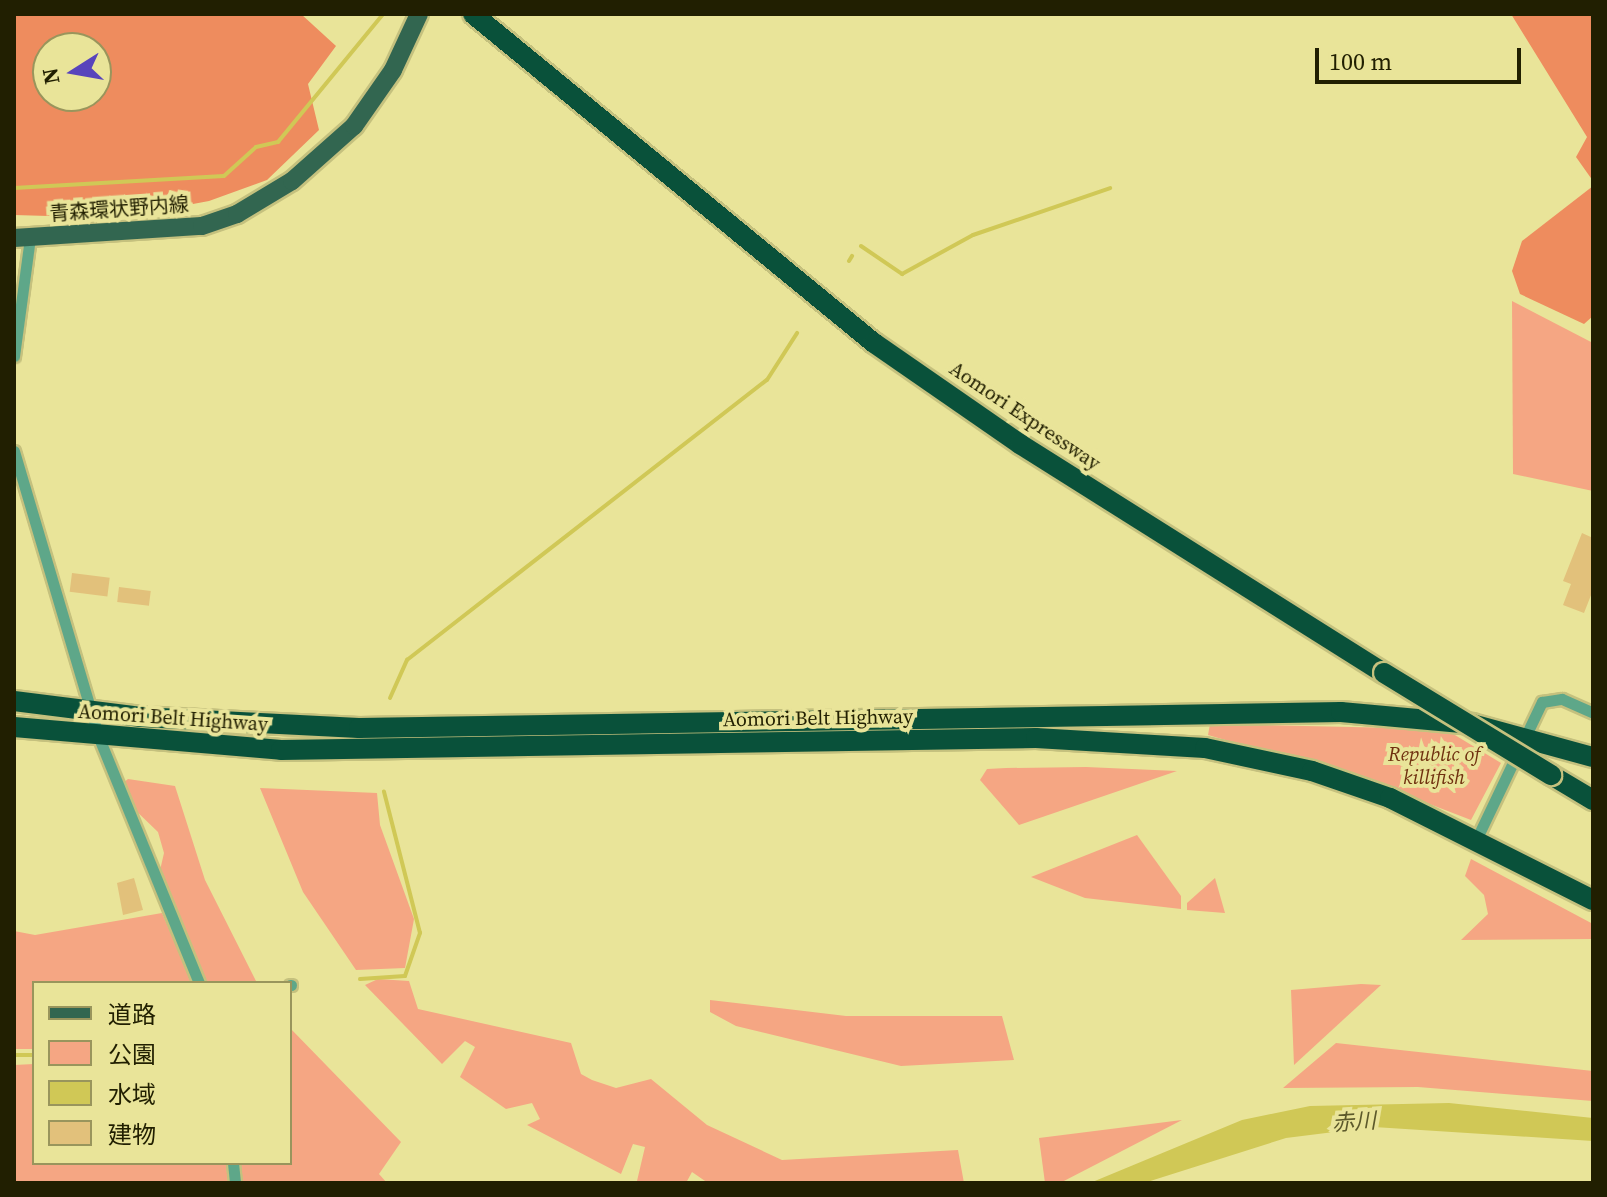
<!DOCTYPE html>
<meta charset="utf-8">
<style>
body{margin:0}
#map{position:relative;width:1607px;height:1197px;overflow:hidden;background:#e9e499;font-family:"Source Serif 4","Noto Sans JP",serif}
div>[style]{position:absolute}
.green>*{inset:0;background:#f5a683}
.forest>*{inset:0;background:#ee8c5e}
.water>*{inset:0;background:#d0c856}
.stream>*{height:4px;margin:-2px;padding:0 2px;transform-origin:2px;border-radius:2px;background:#d0c856}
.building>*{inset:0;background:#e2c17b;transform-origin:0 0}
.roads{filter:drop-shadow(2px 0 #c5c17e) drop-shadow(-2px 0 #c5c17e) drop-shadow(0 2px #c5c17e) drop-shadow(0 -2px #c5c17e)}
.street>*{height:11px;margin:-5.5px;padding:0 5.5px;transform-origin:5.5px;border-radius:5.5px;background:#5ea789}
.primary>*{height:18px;margin:-9px;padding:0 9px;transform-origin:9px;border-radius:9px;background:#326650}
.highway>*{height:20px;margin:-10px;padding:0 10px;transform-origin:10px;border-radius:10px;background:#09513a}
.bridges{filter:drop-shadow(2px 0 #c5c17e) drop-shadow(-2px 0 #c5c17e) drop-shadow(0 2px #c5c17e) drop-shadow(0 -2px #c5c17e)}
.highway-bridge>*{height:20px;margin:-10px;padding:0 10px;transform-origin:10px;border-radius:10px;background:#09513a}
span{translate:-50% -50%;white-space:nowrap;text-align:center;line-height:1.15;-webkit-text-stroke:8px #e9e499;paint-order:stroke}
.street-label{font-size:20px;color:#211f01}
.park-label{font-size:20px;color:#6f300f;font-style:italic}
.water-label{font-size:22px;color:#5c592b;font-style:italic}
.frame{position:absolute;inset:0;border:16px solid #211f01;pointer-events:none}
.legend{position:absolute;left:32px;top:981px;width:260px;height:184px;box-sizing:border-box;background:#e9e499;border:2px solid #99955c;margin:0;padding:10px 14px;list-style:none;font-size:24px;color:#211f01}
.legend li{display:flex;align-items:center;gap:16px;height:40px}
.legend b{width:40px;border:2px solid #99955c}
.north{position:absolute;left:32px;top:32px;width:80px;height:80px;box-sizing:border-box;background:#e9e499;border:2px solid #99955c;border-radius:50%;rotate:259deg;font-size:22px;font-weight:700;line-height:32px;text-align:center;color:#211f01}
.north::after{content:'';display:block;margin:auto;width:28px;height:36px;background:#5844bc;clip-path:polygon(50% 0,100% 100%,50% 72%,0 100%)}
.scale{position:absolute;left:1315px;top:48px;width:206px;height:36px;box-sizing:border-box;border:4px solid #211f01;border-top:0;padding-left:10px;font-size:24px;line-height:28px;white-space:nowrap;color:#211f01;-webkit-text-stroke:6px #e9e499;paint-order:stroke}
</style>
<div id="map">
<div class="green">
<i style="clip-path:polygon(1512px 301px,1593px 343px,1593px 491px,1513px 474px)"></i>
<i style="clip-path:polygon(1210px 724px,1445px 729px,1501px 763px,1471px 820px,1375px 783px,1208px 735px)"></i>
<i style="clip-path:polygon(1006px 768px,1086px 767px,1177px 771px,1019px 825px,980px 780px,987px 769px)"></i>
<i style="clip-path:polygon(128px 779px,175px 786px,205px 880px,257px 983px,205px 983px,158px 879px,164px 853px,158px 832px,131px 806px,123px 783px)"></i>
<i style="clip-path:polygon(260px 788px,377px 793px,380px 825px,414px 919px,405px 968px,356px 970px,303px 892px)"></i>
<i style="clip-path:polygon(1137px 835px,1181px 896px,1181px 909px,1085px 898px,1031px 877px)"></i>
<i style="clip-path:polygon(1471px 859px,1593px 924px,1593px 939px,1461px 940px,1488px 914px,1484px 895px,1465px 876px)"></i>
<i style="clip-path:polygon(1215px 878px,1225px 913px,1187px 910px,1187px 903px)"></i>
<i style="clip-path:polygon(162px 913px,193px 983px,34px 983px,34px 1049px,14px 1049px,14px 931px,35px 935px)"></i>
<i style="clip-path:polygon(378px 979px,409px 981px,418px 1009px,571px 1043px,581px 1074px,592px 1080px,616px 1088px,651px 1079px,707px 1125px,782px 1160px,958px 1150px,964px 1183px,708px 1183px,692px 1172px,686px 1183px,637px 1181px,645px 1147px,633px 1144px,621px 1174px,527px 1125px,540px 1119px,532px 1103px,506px 1109px,460px 1077px,475px 1047px,465px 1041px,442px 1064px,365px 985px)"></i>
<i style="clip-path:polygon(1361px 984px,1381px 985px,1294px 1065px,1291px 990px)"></i>
<i style="clip-path:polygon(710px 1000px,846px 1016px,1002px 1016px,1014px 1060px,901px 1066px,736px 1026px,710px 1012px)"></i>
<i style="clip-path:polygon(290px 1028px,401px 1142px,379px 1174px,387px 1183px,239px 1183px,238px 1163px,290px 1163px)"></i>
<i style="clip-path:polygon(1336px 1043px,1593px 1071px,1593px 1101px,1418px 1087px,1283px 1088px)"></i>
<i style="clip-path:polygon(34px 1064px,34px 1163px,226px 1163px,228px 1183px,14px 1183px,14px 1065px)"></i>
<i style="clip-path:polygon(1182px 1120px,1060px 1183px,1045px 1183px,1039px 1138px)"></i>
</div>
<div class="forest">
<i style="clip-path:polygon(evenodd,14px 14px,301px 14px,336px 46px,308px 84px,319px 130px,267px 180px,209px 201px,118px 218px,14px 215px,14px 14px,48px 48px,96px 48px,96px 96px,48px 96px,48px 48px)"></i>
<i style="clip-path:polygon(1511px 14px,1593px 14px,1593px 181px,1576px 157px,1587px 137px)"></i>
<i style="clip-path:polygon(1593px 186px,1593px 316px,1584px 324px,1520px 294px,1512px 271px,1522px 241px)"></i>
</div>
<div class="water">
<i style="clip-path:polygon(1449px 1103px,1593px 1118px,1593px 1141px,1374px 1127px,1286px 1138px,1144px 1183px,1090px 1183px,1242px 1120px,1310px 1106px)"></i>
</div>
<div class="stream">
<i style="left:14px;top:188px;width:210px;rotate:-3.3deg"></i>
<i style="left:224px;top:176px;width:43px;rotate:-42.2deg"></i>
<i style="left:256px;top:147px;width:23px;rotate:-13deg"></i>
<i style="left:278px;top:142px;width:166px;rotate:-50.6deg"></i>
<i style="left:861px;top:246px;width:50px;rotate:34.3deg"></i>
<i style="left:902px;top:274px;width:81px;rotate:-28.8deg"></i>
<i style="left:973px;top:235px;width:145px;rotate:-18.9deg"></i>
<i style="left:849px;top:261px;width:6px;rotate:-59deg"></i>
<i style="left:390px;top:698px;width:42px;rotate:-65.9deg"></i>
<i style="left:407px;top:660px;width:456px;rotate:-37.9deg"></i>
<i style="left:767px;top:380px;width:56px;rotate:-57.4deg"></i>
<i style="left:360px;top:979px;width:45px;rotate:-3.8deg"></i>
<i style="left:405px;top:976px;width:46px;rotate:-70.8deg"></i>
<i style="left:420px;top:933px;width:146px;rotate:-104.3deg"></i>
<i style="left:14px;top:1055px;width:20px"></i>
</div>
<div class="building">
<i style="clip-path:polygon(1582px 533px,1593px 538px,1593px 590px,1584px 613px,1563px 605px,1571px 584px,1563px 581px)"></i>
<i style="left:72px;top:573px;width:38px;height:19px;rotate:7deg"></i>
<i style="left:119px;top:587px;width:32px;height:15px;rotate:7deg"></i>
<i style="clip-path:polygon(134px 878px,143px 910px,123px 915px,117px 883px)"></i>
</div>
<div class="roads">
<div class="street">
<i style="left:14px;top:356px;width:120px;rotate:-82.3deg"></i>
<i style="left:14px;top:451px;width:299px;rotate:73.5deg"></i>
<i style="left:99px;top:738px;width:265px;rotate:67.8deg"></i>
<i style="left:1477px;top:838px;width:151px;rotate:-64.5deg"></i>
<i style="left:1542px;top:702px;width:20px;rotate:-9deg"></i>
<i style="left:1562px;top:699px;width:34px;rotate:24deg"></i>
<i style="left:290px;top:985px;width:1px"></i>
<i style="left:233px;top:1163px;width:20px;rotate:84deg"></i>
</div>
<div class="primary">
<i style="left:14px;top:238px;width:188px;rotate:-3.7deg"></i>
<i style="left:202px;top:226px;width:37px;rotate:-19deg"></i>
<i style="left:237px;top:214px;width:64px;rotate:-31deg"></i>
<i style="left:292px;top:181px;width:83px;rotate:-41.6deg"></i>
<i style="left:354px;top:126px;width:68px;rotate:-55.1deg"></i>
<i style="left:393px;top:70px;width:62px;rotate:-65.1deg"></i>
</div>
<div class="highway">
<i style="left:473px;top:14px;width:519px;rotate:39.37deg"></i>
<i style="left:874px;top:343px;width:178px;rotate:34.7deg"></i>
<i style="left:1020px;top:444px;width:430px;rotate:32.2deg"></i>
<i style="left:14px;top:701px;width:128px;rotate:7.2deg"></i>
<i style="left:141px;top:717px;width:218px;rotate:2.9deg"></i>
<i style="left:359px;top:728px;width:982px;rotate:-0.93deg"></i>
<i style="left:1341px;top:712px;width:132px;rotate:5.2deg"></i>
<i style="left:1472px;top:724px;width:125px;rotate:15.3deg"></i>
<i style="left:14px;top:727px;width:268px;rotate:4.9deg"></i>
<i style="left:281px;top:750px;width:755px;rotate:-0.91deg"></i>
<i style="left:1036px;top:738px;width:169px;rotate:3.4deg"></i>
<i style="left:1205px;top:748px;width:109px;rotate:12.1deg"></i>
<i style="left:1312px;top:771px;width:83px;rotate:19.1deg"></i>
<i style="left:1390px;top:798px;width:227px;rotate:26.7deg"></i>
<i style="left:1551px;top:775px;width:49px;rotate:30.8deg"></i>
</div>
</div>
<div class="bridges">
<div class="highway-bridge">
<i style="left:1384px;top:673px;width:196px;rotate:31.4deg"></i>
</div>
</div>
<div class="street-label">
<span style="left:119px;top:209px;rotate:-4deg">青森環状野内線</span>
<span style="left:1025px;top:416px;rotate:34deg">Aomori Expressway</span>
<span style="left:173px;top:718px;rotate:4deg">Aomori Belt Highway</span>
<span style="left:818px;top:718px;rotate:-1deg">Aomori Belt Highway</span>
</div>
<div class="park-label">
<span style="left:1434px;top:766px">Republic of<br>killifish</span>
</div>
<div class="water-label">
<span style="left:1354px;top:1122px;rotate:-4deg">赤川</span>
</div>
<div class="frame"></div>
<ul class="legend">
<li><b style="height:10px;background:#326650"></b>道路</li>
<li><b style="height:22px;background:#f5a683"></b>公園</li>
<li><b style="height:22px;background:#d0c856"></b>水域</li>
<li><b style="height:22px;background:#e2c17b"></b>建物</li>
</ul>
<div class="north">N</div>
<div class="scale">100 m</div>
</div>
